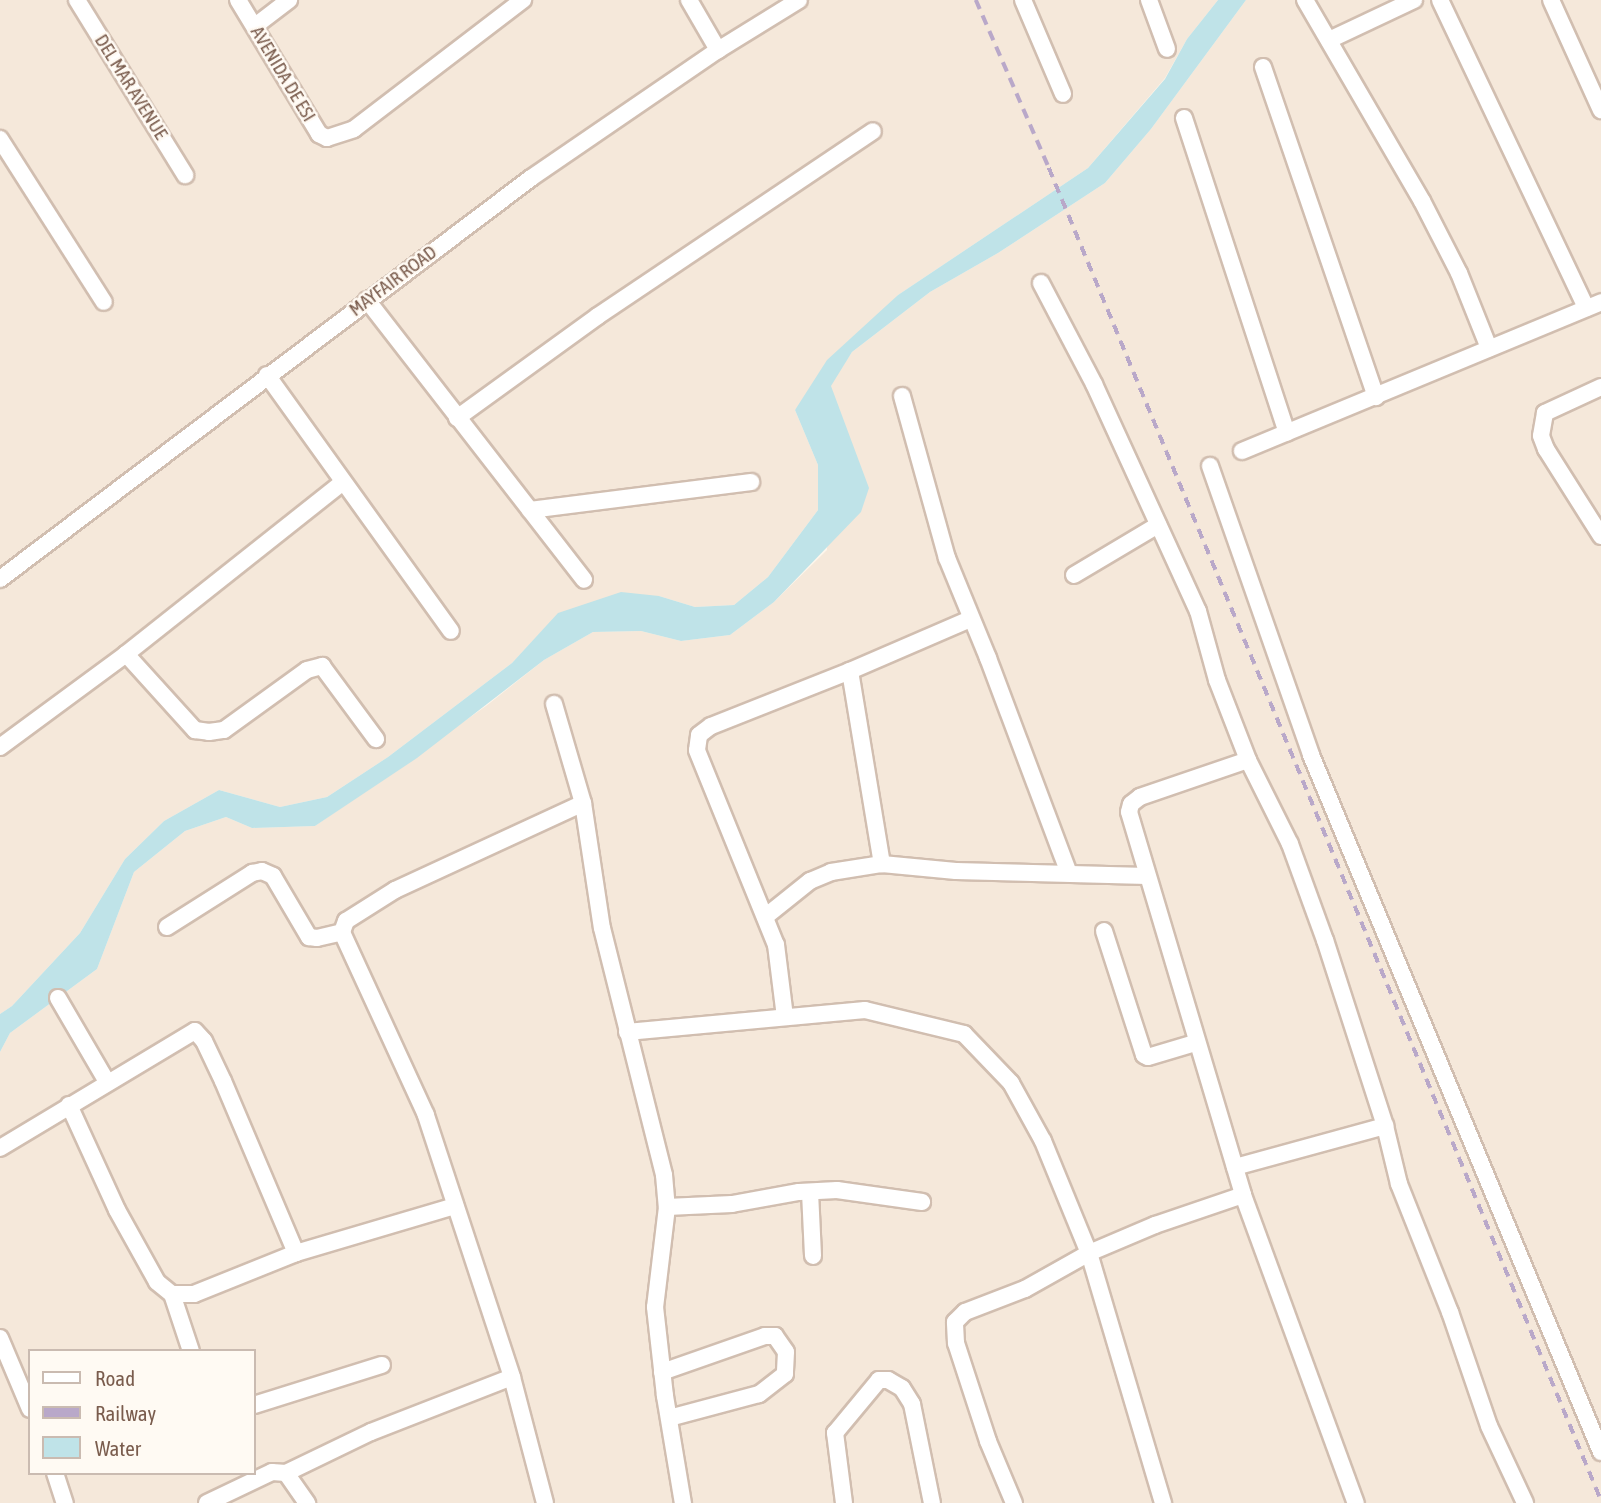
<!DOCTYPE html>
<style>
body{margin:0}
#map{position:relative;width:1601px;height:1503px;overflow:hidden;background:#fdf6ec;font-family:"Asap Condensed",sans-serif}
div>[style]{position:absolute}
.residential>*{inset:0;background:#f5e8da}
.water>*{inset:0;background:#bfe3e8}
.roads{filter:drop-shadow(2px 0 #d1beb0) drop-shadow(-2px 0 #d1beb0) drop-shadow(0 2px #d1beb0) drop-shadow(0 -2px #d1beb0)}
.minor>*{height:16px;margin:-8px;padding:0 8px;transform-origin:8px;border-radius:8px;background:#fff}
.rail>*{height:3.5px;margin-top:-1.75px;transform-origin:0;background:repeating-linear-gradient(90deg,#b9a8c9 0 10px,transparent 0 17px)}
span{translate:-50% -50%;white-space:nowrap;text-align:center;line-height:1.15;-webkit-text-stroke:5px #fffaf3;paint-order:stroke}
.street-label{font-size:19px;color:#7a5c4d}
.legend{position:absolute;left:28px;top:1349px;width:228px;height:126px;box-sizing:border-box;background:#fffaf3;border:2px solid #cabbb1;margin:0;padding:9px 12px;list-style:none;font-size:21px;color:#7a5c4d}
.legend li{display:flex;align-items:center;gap:14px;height:35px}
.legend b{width:35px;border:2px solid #cabbb1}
</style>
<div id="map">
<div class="residential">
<i style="clip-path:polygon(0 0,1218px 0,1187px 39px,1165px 78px,1088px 168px,898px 295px,795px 410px,818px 465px,818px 510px,768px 577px,734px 605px,695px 607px,659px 596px,559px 613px,512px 663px,388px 757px,327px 797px,280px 807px,219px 790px,164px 821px,125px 859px,80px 933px,12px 1006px,0 1014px)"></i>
<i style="clip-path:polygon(evenodd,1246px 0,1601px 0,1601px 1503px,0 1503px,0 1052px,10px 1033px,97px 969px,134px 872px,185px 831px,226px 817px,252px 828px,315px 826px,486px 706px,544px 660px,593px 632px,641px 631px,681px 641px,730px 635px,774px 602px,827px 550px,830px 385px,852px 352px,930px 292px,998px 253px,1105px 183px,1151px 129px,1246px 0,30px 1351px,254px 1351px,254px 1473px,30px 1473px,30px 1351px)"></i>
</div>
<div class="water">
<i style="clip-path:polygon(1218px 0,1246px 0,1151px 129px,1105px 183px,998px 253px,930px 292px,852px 352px,831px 386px,869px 488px,861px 512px,774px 602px,730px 635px,681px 641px,641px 631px,593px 632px,544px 660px,417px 758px,315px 826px,252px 828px,226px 817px,185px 831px,134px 872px,97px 969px,10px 1033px,0 1052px,0 1014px,12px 1006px,80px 933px,125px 859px,164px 821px,219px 790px,280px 807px,327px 797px,388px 757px,512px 663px,558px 613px,621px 592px,659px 596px,695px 607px,734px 605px,768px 577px,818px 510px,818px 465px,795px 410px,827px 360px,898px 295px,1088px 168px,1165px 79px,1187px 39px)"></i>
</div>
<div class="roads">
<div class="minor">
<i style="left:77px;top:0;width:206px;rotate:58.3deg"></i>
<i style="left:238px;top:0;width:157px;rotate:58.8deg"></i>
<i style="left:319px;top:134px;width:9px;rotate:27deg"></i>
<i style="left:327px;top:138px;width:28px;rotate:-18deg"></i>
<i style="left:354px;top:129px;width:213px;rotate:-37.4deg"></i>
<i style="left:689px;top:0;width:58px;rotate:59.9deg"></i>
<i style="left:1023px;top:0;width:102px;rotate:66.9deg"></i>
<i style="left:1149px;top:0;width:52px;rotate:69.8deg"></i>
<i style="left:1305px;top:0;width:233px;rotate:59.8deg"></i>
<i style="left:1422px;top:201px;width:81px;rotate:62.8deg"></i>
<i style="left:1459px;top:273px;width:81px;rotate:68.2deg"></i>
<i style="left:1440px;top:0;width:341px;rotate:64.6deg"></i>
<i style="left:1551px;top:0;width:121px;rotate:65.6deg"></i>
<i style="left:255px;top:26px;width:43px;rotate:-37.4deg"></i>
<i style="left:1329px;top:40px;width:94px;rotate:-25.2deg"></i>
<i style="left:1263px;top:67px;width:349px;rotate:71.1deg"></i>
<i style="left:1184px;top:118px;width:331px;rotate:71.9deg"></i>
<i style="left:0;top:139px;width:193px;rotate:57.5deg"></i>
<i style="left:1041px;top:283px;width:114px;rotate:62.3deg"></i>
<i style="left:1094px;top:384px;width:250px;rotate:65.4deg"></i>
<i style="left:1198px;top:611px;width:72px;rotate:74.6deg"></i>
<i style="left:1217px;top:680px;width:86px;rotate:68.8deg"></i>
<i style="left:1248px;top:760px;width:94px;rotate:63.4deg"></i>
<i style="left:1290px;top:844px;width:102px;rotate:70deg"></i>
<i style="left:1325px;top:940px;width:195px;rotate:72.1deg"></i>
<i style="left:1385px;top:1126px;width:60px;rotate:76.4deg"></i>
<i style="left:1399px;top:1184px;width:138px;rotate:68.3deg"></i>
<i style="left:1450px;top:1312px;width:120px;rotate:71.1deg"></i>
<i style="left:1489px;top:1426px;width:85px;rotate:64.9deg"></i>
<i style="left:367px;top:300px;width:354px;rotate:52.2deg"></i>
<i style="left:267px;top:375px;width:315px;rotate:54.3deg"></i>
<i style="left:1601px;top:387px;width:62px;rotate:155.1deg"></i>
<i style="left:1545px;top:413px;width:23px;rotate:100deg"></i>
<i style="left:1541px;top:436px;width:14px;rotate:69deg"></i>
<i style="left:1546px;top:449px;width:103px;rotate:57.7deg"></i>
<i style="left:902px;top:396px;width:168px;rotate:74.5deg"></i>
<i style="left:947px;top:558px;width:108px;rotate:67.7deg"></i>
<i style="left:988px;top:658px;width:230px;rotate:69.4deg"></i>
<i style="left:457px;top:418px;width:174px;rotate:-35.9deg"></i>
<i style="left:598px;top:316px;width:331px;rotate:-33.9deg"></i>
<i style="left:1242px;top:451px;width:389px;rotate:-22.5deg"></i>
<i style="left:1210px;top:466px;width:306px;rotate:70.7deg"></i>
<i style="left:1311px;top:755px;width:755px;rotate:67.41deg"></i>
<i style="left:530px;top:510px;width:223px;rotate:-7.2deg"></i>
<i style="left:1074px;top:575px;width:98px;rotate:-30.8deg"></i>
<i style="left:0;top:579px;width:665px;rotate:-37.06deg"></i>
<i style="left:531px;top:178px;width:227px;rotate:-34.4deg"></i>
<i style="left:718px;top:50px;width:95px;rotate:-31.7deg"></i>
<i style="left:126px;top:654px;width:103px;rotate:47.8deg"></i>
<i style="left:195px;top:730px;width:14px;rotate:8deg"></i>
<i style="left:209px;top:732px;width:15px;rotate:-8deg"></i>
<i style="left:224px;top:730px;width:102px;rotate:-35.9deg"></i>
<i style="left:307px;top:670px;width:16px;rotate:-15deg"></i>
<i style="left:322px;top:666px;width:91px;rotate:53.5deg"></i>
<i style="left:850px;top:671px;width:196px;rotate:80.6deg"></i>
<i style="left:554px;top:704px;width:103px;rotate:73.7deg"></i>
<i style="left:0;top:747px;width:157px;rotate:-36.4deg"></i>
<i style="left:126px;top:654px;width:275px;rotate:-38.4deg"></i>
<i style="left:1248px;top:760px;width:114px;rotate:161.1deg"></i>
<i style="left:1140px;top:797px;width:11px;rotate:142deg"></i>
<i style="left:1131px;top:804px;width:8px;rotate:104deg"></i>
<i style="left:1129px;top:812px;width:400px;rotate:73.4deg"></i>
<i style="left:1243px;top:1195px;width:328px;rotate:69.9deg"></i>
<i style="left:765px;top:917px;width:58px;rotate:-38.7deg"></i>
<i style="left:810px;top:881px;width:23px;rotate:-23deg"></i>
<i style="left:831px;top:872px;width:52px;rotate:-8.9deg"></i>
<i style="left:882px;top:864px;width:74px;rotate:5.4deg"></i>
<i style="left:956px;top:871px;width:191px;rotate:1.5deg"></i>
<i style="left:167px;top:927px;width:101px;rotate:-32.4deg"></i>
<i style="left:252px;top:873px;width:10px;rotate:-11deg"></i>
<i style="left:262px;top:871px;width:12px;rotate:24deg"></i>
<i style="left:273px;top:876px;width:71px;rotate:59.5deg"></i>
<i style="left:309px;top:937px;width:8px;rotate:7deg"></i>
<i style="left:317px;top:938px;width:26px;rotate:-13deg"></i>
<i style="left:1104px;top:931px;width:130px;rotate:72.1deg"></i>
<i style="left:1144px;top:1055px;width:4px;rotate:27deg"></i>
<i style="left:1148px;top:1057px;width:49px;rotate:-16.6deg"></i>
<i style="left:58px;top:998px;width:97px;rotate:59.7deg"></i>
<i style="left:785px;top:1017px;width:73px;rotate:-97.1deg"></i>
<i style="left:776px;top:945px;width:210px;rotate:-112.1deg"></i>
<i style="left:697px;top:750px;width:15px;rotate:-82deg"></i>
<i style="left:699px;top:735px;width:15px;rotate:-37deg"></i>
<i style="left:711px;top:726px;width:149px;rotate:-21.6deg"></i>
<i style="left:850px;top:671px;width:131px;rotate:-23.4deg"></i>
<i style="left:627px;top:1032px;width:239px;rotate:-5.3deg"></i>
<i style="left:865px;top:1010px;width:102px;rotate:13.6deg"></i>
<i style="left:964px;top:1034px;width:68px;rotate:46.2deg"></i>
<i style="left:1011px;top:1083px;width:66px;rotate:61.1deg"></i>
<i style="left:1043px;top:1141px;width:121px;rotate:67.7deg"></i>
<i style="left:1089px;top:1253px;width:261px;rotate:73.5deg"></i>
<i style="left:69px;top:1105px;width:115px;rotate:65.4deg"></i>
<i style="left:117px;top:1210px;width:82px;rotate:60.9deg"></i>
<i style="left:157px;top:1282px;width:19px;rotate:39deg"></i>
<i style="left:172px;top:1294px;width:60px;rotate:71.6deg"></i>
<i style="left:0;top:1148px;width:227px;rotate:-31deg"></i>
<i style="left:195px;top:1031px;width:13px;rotate:48deg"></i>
<i style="left:204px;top:1041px;width:44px;rotate:64.6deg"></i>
<i style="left:223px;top:1081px;width:187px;rotate:67deg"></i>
<i style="left:1235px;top:1167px;width:156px;rotate:-15.3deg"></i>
<i style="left:810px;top:1192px;width:64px;rotate:87.3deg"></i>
<i style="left:667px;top:1207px;width:65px;rotate:-2.6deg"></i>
<i style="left:732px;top:1204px;width:68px;rotate:-10.2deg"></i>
<i style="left:799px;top:1192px;width:38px;rotate:-3deg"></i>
<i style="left:837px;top:1190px;width:86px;rotate:8deg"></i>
<i style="left:172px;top:1294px;width:22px"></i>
<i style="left:194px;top:1294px;width:110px;rotate:-21.9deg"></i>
<i style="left:296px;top:1253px;width:166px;rotate:-16.5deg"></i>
<i style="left:0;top:1338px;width:77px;rotate:67.1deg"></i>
<i style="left:662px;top:1372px;width:109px;rotate:-19.3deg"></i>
<i style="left:765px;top:1336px;width:10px"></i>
<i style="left:775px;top:1336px;width:19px;rotate:55deg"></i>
<i style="left:786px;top:1352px;width:22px;rotate:93deg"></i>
<i style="left:785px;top:1374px;width:33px;rotate:142deg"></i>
<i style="left:759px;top:1394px;width:93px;rotate:165.1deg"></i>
<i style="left:254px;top:1405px;width:134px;rotate:-17.4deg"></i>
<i style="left:55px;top:1473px;width:32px;rotate:72deg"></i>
<i style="left:286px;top:1473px;width:94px;rotate:-25.8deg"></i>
<i style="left:371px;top:1432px;width:151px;rotate:-21.3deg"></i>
<i style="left:207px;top:1503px;width:72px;rotate:-25.5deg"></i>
<i style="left:272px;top:1472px;width:14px;rotate:4deg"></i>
<i style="left:286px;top:1473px;width:37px;rotate:55deg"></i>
<i style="left:545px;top:1503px;width:130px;rotate:-104.7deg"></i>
<i style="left:512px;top:1377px;width:276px;rotate:-108.2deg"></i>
<i style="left:426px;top:1115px;width:201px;rotate:-114.7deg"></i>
<i style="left:342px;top:932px;width:12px;rotate:-70deg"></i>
<i style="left:346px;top:921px;width:58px;rotate:-32.3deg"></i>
<i style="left:395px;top:890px;width:207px;rotate:-24.8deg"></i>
<i style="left:583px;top:803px;width:126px;rotate:81.4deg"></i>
<i style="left:602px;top:928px;width:255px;rotate:75.9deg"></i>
<i style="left:664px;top:1175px;width:32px;rotate:85deg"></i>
<i style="left:667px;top:1207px;width:101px;rotate:96.8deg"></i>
<i style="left:655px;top:1307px;width:90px;rotate:83.6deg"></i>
<i style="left:665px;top:1396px;width:109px;rotate:80.5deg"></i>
<i style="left:844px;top:1503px;width:71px;rotate:-97.3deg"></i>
<i style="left:835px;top:1433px;width:69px;rotate:-50.3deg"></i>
<i style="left:879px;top:1380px;width:9px"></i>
<i style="left:888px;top:1380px;width:16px;rotate:30deg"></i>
<i style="left:902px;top:1388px;width:19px;rotate:58deg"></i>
<i style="left:912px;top:1404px;width:101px;rotate:78.6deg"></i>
<i style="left:1014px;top:1503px;width:67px;rotate:-112.8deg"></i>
<i style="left:988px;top:1441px;width:103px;rotate:-108.1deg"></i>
<i style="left:956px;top:1343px;width:21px;rotate:-93deg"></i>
<i style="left:955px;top:1322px;width:14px;rotate:-45deg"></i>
<i style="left:965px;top:1312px;width:64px;rotate:-21deg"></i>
<i style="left:1025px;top:1289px;width:73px;rotate:-29.4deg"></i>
<i style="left:1089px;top:1253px;width:72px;rotate:-23deg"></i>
<i style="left:1155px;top:1225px;width:93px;rotate:-18.8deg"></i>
</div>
</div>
<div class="rail">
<i style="left:976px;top:0;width:183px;rotate:66.5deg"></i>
<i style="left:1049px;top:168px;width:1442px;rotate:67.49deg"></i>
</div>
<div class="street-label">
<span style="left:283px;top:74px;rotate:59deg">AVENIDA DE ESI</span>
<span style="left:131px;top:87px;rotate:58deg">DEL MAR AVENUE</span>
<span style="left:393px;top:281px;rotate:-37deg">MAYFAIR ROAD</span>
</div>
<ul class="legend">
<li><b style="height:9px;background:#fff"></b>Road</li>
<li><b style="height:9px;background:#b9a8c9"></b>Railway</li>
<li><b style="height:19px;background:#bfe3e8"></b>Water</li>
</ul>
</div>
